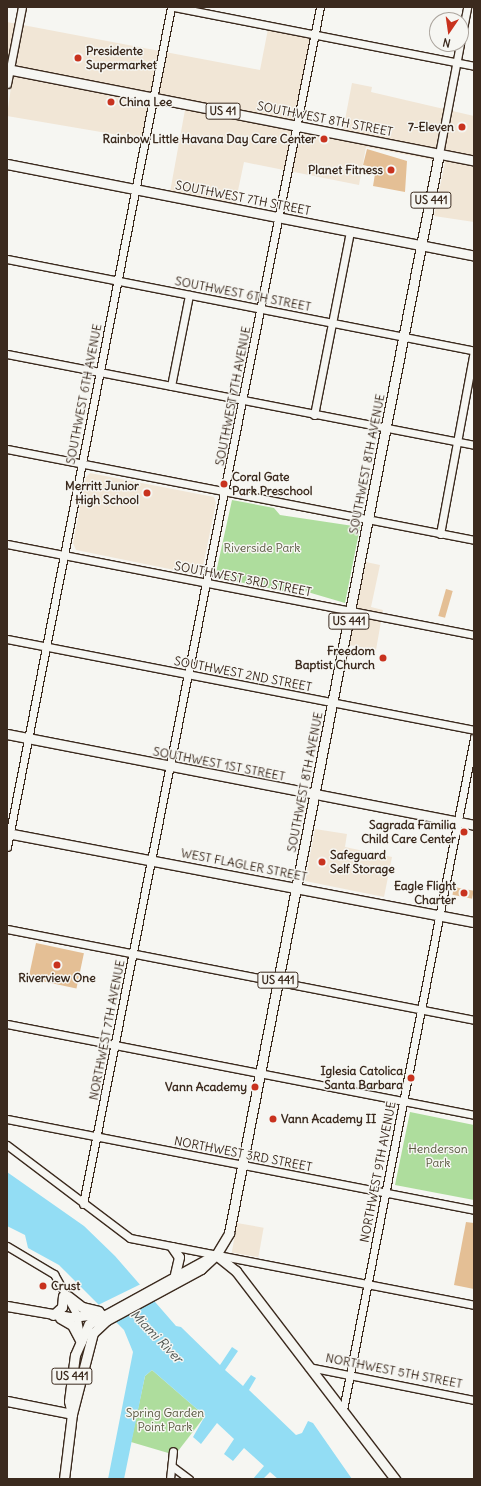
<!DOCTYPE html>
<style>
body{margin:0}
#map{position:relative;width:481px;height:1486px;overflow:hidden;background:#f6f6f2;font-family:Delius,sans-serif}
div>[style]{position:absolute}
.built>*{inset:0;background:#f1e6d6;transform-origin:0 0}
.green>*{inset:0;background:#aedd9d}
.water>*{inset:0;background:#93ddf4}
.pier>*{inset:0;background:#f6f6f2}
.building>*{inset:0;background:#e4bf95;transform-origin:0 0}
.roads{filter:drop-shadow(1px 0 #3b2a1e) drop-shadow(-1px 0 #3b2a1e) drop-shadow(0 1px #3b2a1e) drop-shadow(0 -1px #3b2a1e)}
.minor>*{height:7px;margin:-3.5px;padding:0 3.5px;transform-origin:3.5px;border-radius:3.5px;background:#f6f6f2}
.major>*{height:9px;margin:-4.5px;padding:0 4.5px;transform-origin:4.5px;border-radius:4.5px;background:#f6f6f2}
.dots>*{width:11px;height:11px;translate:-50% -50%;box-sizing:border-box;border:2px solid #f6f6f2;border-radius:50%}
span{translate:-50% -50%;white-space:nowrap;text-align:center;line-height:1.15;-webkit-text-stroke:3px #f6f6f2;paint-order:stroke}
.shield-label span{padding:1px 3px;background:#f6f6f2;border:1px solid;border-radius:3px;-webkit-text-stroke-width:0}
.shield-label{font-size:11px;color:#3b2a1e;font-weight:700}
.poi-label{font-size:12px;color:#3b2a1e;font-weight:700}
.left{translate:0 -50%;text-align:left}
.right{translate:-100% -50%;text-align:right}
.street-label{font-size:12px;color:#3b2a1e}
.park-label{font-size:12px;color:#58573e}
.water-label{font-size:13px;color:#515754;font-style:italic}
.frame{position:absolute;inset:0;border:8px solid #3b2a1e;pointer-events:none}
.north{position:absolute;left:429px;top:12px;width:40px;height:40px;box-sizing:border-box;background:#f6f6f2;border:1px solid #aba49d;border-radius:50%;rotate:193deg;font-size:11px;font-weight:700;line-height:16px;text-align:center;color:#3b2a1e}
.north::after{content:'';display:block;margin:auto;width:14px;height:18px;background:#c8321e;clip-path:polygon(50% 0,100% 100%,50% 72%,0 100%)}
</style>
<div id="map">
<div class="built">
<i style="clip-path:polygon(7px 22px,260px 70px,268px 29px,310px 37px,296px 122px,343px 130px,352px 83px,372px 87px,371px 92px,474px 116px,474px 222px,434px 216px,445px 162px,366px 147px,359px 185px,244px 162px,235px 205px,170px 192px,185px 110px,149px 102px,142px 139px,7px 116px,14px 65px,7px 63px)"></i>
<i style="clip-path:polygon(90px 473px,214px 497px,216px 503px,202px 571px,194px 574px,76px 550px,73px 543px,86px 477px)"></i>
<i style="clip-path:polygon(366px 562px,380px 565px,371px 607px,383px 610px,376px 650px,349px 645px)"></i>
<i style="clip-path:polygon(315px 829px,347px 834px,345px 847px,392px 857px,384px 897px,305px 881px)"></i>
<i style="left:237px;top:1223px;width:27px;height:30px;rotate:10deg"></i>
</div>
<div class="green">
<i style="clip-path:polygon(232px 500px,274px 508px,280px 515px,360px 527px,345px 603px,294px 588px,293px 593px,215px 577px)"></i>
<i style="clip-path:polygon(410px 1112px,474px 1125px,474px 1200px,395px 1185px)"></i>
<i style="clip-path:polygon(152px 1370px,205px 1416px,175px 1455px,131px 1442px,145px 1376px)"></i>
</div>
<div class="water">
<i style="clip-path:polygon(7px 1172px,84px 1226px,115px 1256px,176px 1326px,181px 1327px,220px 1365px,232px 1347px,238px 1351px,225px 1370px,243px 1386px,251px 1375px,256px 1378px,249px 1390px,296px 1435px,302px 1433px,308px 1421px,313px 1423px,352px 1479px,278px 1479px,270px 1472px,263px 1479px,253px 1479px,264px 1466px,244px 1448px,233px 1461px,224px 1454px,234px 1439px,217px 1423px,201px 1444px,193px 1437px,205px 1416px,152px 1370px,145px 1376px,124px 1479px,108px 1479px,133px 1352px,124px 1330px,59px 1265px,28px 1248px,25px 1235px,7px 1226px)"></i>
</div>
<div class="pier">
<i style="clip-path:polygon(141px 1284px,155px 1300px,113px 1323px,94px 1307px)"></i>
</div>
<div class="building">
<i style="clip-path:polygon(367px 149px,407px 161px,405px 192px,373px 186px,376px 168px,363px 165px)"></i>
<i style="left:446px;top:589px;width:7px;height:28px;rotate:16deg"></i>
<i style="left:454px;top:887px;width:20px;height:8px;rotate:11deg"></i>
<i style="left:36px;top:943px;width:49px;height:36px;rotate:12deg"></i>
<i style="clip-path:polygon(466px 1222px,474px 1223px,474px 1289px,454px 1285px)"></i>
</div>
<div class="roads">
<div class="minor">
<i style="left:174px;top:7px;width:306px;rotate:11.1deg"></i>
<i style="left:461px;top:39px;width:33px;rotate:-79deg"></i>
<i style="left:7px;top:84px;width:78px;rotate:-79deg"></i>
<i style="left:439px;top:154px;width:112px;rotate:-79.2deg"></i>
<i style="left:7px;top:259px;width:476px;rotate:11.1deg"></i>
<i style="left:7px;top:354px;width:476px;rotate:11deg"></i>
<i style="left:171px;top:386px;width:93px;rotate:-78.8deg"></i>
<i style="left:314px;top:415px;width:187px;rotate:-78.9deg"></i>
<i style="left:7px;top:449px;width:476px;rotate:11deg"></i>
<i style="left:440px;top:534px;width:186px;rotate:-79.5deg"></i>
<i style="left:7px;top:544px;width:476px;rotate:11deg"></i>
<i style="left:7px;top:639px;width:476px;rotate:11deg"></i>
<i style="left:7px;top:847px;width:856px;rotate:-78.95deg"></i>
<i style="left:7px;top:929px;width:476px;rotate:11deg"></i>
<i style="left:7px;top:1024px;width:476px;rotate:11deg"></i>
<i style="left:7px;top:1119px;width:476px;rotate:11deg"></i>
<i style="left:7px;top:1145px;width:154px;rotate:37.1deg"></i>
<i style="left:130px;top:1238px;width:350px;rotate:11deg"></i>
<i style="left:83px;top:1204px;width:1220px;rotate:-78.8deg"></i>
<i style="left:7px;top:1246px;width:55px;rotate:30.8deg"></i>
<i style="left:54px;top:1274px;width:45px;rotate:60.6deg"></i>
<i style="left:76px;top:1313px;width:23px;rotate:80deg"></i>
<i style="left:309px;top:1367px;width:168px;rotate:11.3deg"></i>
<i style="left:343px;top:1410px;width:685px;rotate:-78.97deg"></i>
<i style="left:173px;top:1467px;width:20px;rotate:37deg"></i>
<i style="left:170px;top:1479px;width:28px;rotate:-84deg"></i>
</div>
<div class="major">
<i style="left:7px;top:69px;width:476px;rotate:11.1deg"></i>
<i style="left:7px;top:164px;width:476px;rotate:11.1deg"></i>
<i style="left:7px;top:734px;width:476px;rotate:11deg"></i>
<i style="left:7px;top:833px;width:475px;rotate:10.8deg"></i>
<i style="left:172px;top:1247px;width:12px;rotate:55deg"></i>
<i style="left:179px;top:1257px;width:18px;rotate:103deg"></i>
<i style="left:216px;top:1255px;width:26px;rotate:39deg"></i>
<i style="left:236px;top:1271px;width:262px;rotate:52.6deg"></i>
<i style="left:68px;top:1296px;width:18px;rotate:38deg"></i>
<i style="left:82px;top:1307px;width:17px;rotate:13deg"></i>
<i style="left:7px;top:1306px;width:65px;rotate:9.8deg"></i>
<i style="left:71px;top:1317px;width:30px;rotate:-6deg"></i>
<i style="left:53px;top:1315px;width:12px;rotate:-42deg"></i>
<i style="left:62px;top:1307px;width:11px;rotate:-85deg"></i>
<i style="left:60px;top:1318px;width:14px;rotate:30deg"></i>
<i style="left:72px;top:1325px;width:19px;rotate:62deg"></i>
<i style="left:7px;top:1401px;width:66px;rotate:11.3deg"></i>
<i style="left:72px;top:1414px;width:13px;rotate:-103deg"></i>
<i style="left:69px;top:1401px;width:46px;rotate:-82.6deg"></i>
<i style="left:75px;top:1355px;width:34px;rotate:-66deg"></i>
<i style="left:89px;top:1324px;width:139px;rotate:-28.8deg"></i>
<i style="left:64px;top:1479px;width:65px;rotate:-83deg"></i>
<i style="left:72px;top:1414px;width:84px;rotate:-75.5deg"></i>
<i style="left:93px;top:1333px;width:19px;rotate:-43deg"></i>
<i style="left:107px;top:1320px;width:107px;rotate:-28.5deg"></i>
<i style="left:201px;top:1269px;width:21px;rotate:-43deg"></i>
<i style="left:216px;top:1255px;width:26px;rotate:-59deg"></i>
<i style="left:229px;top:1233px;width:1099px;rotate:-78.99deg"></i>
</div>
</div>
<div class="dots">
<i style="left:78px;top:58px;background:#c8321e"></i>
<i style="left:111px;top:102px;background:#c8321e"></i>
<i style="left:462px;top:127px;background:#c8321e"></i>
<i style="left:324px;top:139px;background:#c8321e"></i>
<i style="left:391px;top:170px;background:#c8321e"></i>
<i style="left:224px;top:484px;background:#c8321e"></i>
<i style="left:147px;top:493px;background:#c8321e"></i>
<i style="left:383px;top:658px;background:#c8321e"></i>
<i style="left:464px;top:832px;background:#c8321e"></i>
<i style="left:322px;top:862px;background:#c8321e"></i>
<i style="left:464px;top:893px;background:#c8321e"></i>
<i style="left:57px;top:965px;background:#c8321e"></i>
<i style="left:411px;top:1078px;background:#c8321e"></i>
<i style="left:255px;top:1087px;background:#c8321e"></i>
<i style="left:273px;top:1119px;background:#c8321e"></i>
<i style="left:43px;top:1286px;background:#c8321e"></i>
</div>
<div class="shield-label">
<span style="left:223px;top:111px">US 41</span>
<span style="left:431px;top:200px">US 441</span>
<span style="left:349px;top:621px">US 441</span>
<span style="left:278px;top:980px">US 441</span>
<span style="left:72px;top:1376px">US 441</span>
</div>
<div class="poi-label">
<span class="left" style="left:86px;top:58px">Presidente<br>Supermarket</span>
<span class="left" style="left:119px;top:102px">China Lee</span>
<span class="right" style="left:454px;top:127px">7-Eleven</span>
<span class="right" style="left:316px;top:139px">Rainbow Little Havana Day Care Center</span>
<span class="right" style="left:383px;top:170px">Planet Fitness</span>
<span class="left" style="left:232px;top:484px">Coral Gate<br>Park Preschool</span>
<span class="right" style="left:139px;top:493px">Merritt Junior<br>High School</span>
<span class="right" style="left:375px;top:658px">Freedom<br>Baptist Church</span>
<span class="right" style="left:456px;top:832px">Sagrada Familia<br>Child Care Center</span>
<span class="left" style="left:330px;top:862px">Safeguard<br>Self Storage</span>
<span class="right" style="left:456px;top:893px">Eagle Flight<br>Charter</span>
<span style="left:57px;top:978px">Riverview One</span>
<span class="right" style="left:403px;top:1078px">Iglesia Catolica<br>Santa Barbara</span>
<span class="right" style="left:247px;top:1087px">Vann Academy</span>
<span class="left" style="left:281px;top:1119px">Vann Academy II</span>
<span class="left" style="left:51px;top:1286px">Crust</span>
</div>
<div class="street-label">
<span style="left:325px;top:119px;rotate:11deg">SOUTHWEST 8TH STREET</span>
<span style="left:243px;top:198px;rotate:11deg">SOUTHWEST 7TH STREET</span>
<span style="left:243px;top:294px;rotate:11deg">SOUTHWEST 6TH STREET</span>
<span style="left:84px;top:394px;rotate:-79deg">SOUTHWEST 6TH AVENUE</span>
<span style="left:233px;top:396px;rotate:-79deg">SOUTHWEST 7TH AVENUE</span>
<span style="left:367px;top:464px;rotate:-79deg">SOUTHWEST 8TH AVENUE</span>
<span style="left:243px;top:579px;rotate:11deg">SOUTHWEST 3RD STREET</span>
<span style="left:243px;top:674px;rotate:11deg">SOUTHWEST 2ND STREET</span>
<span style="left:219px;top:764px;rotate:11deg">SOUTHWEST 1ST STREET</span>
<span style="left:305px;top:782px;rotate:-79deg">SOUTHWEST 8TH AVENUE</span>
<span style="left:244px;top:865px;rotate:11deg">WEST FLAGLER STREET</span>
<span style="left:107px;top:1030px;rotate:-79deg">NORTHWEST 7TH AVENUE</span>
<span style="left:243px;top:1154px;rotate:11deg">NORTHWEST 3RD STREET</span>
<span style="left:378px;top:1172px;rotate:-79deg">NORTHWEST 9TH AVENUE</span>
<span style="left:394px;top:1371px;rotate:11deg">NORTHWEST 5TH STREET</span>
</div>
<div class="park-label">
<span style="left:262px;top:548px">Riverside Park</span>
<span style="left:438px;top:1156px">Henderson<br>Park</span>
<span style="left:165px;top:1420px">Spring Garden<br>Point Park</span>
</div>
<div class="water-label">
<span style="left:156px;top:1337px;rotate:46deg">Miami River</span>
</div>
<div class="frame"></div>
<div class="north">N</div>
</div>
